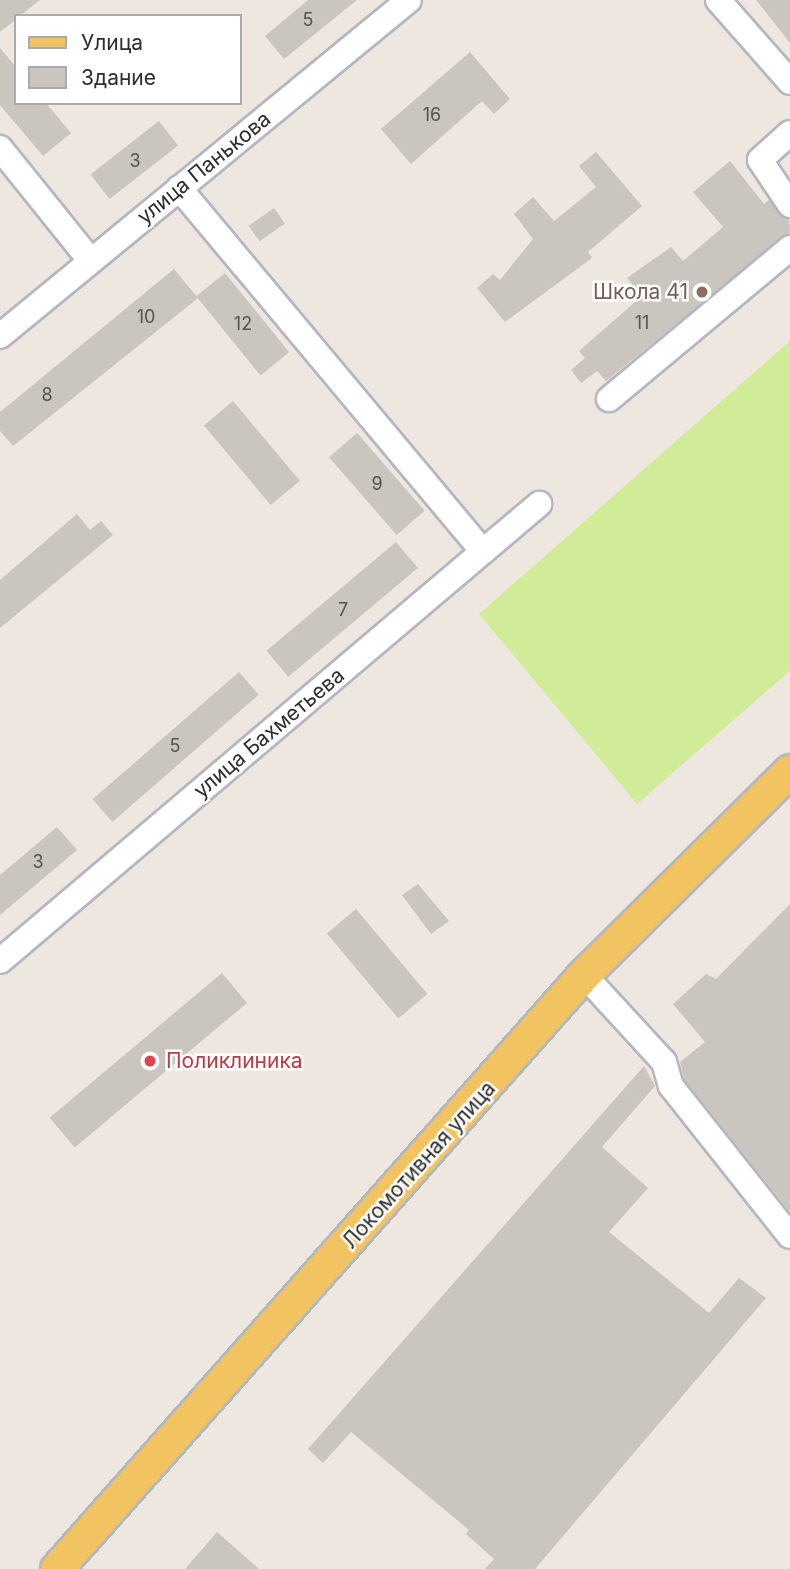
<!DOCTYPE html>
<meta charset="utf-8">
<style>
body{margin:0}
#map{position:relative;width:790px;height:1569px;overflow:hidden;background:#eee7e0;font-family:Inter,sans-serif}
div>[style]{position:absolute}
.pitch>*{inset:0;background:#d0ec98}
.building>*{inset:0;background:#cac5be;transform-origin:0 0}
.roads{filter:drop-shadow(2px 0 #b3b7c0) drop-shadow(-2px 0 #b3b7c0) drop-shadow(0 2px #b3b7c0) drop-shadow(0 -2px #b3b7c0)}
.minor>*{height:24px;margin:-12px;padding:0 12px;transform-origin:12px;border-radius:12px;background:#fff}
.major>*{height:32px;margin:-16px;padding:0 16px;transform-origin:16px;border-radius:16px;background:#f2c361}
.dots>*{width:19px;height:19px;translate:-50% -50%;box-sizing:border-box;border:4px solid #fff;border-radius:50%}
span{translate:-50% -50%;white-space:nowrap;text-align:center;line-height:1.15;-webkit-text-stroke:5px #fff;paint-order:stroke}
.number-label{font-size:18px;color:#545351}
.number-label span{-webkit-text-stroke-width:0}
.street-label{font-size:21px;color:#2d2d2d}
.education-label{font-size:21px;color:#785e54}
.right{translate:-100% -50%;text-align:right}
.health-label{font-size:21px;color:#be3a42}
.left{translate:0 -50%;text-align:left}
.legend{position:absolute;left:14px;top:14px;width:228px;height:91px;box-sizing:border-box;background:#fff;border:2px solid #ababab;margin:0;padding:9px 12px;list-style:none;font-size:21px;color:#2d2d2d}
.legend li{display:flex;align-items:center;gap:14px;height:35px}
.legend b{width:35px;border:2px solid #ababab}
</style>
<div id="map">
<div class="pitch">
<i style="clip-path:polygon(790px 341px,790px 671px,637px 804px,479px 614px)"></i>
</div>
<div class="building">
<i style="clip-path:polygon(0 0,40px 0,0 32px)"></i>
<i style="clip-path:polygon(308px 0,357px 0,284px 59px,265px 36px)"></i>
<i style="clip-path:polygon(756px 0,790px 0,790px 43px)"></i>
<i style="clip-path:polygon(0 48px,16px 67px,16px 103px,46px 103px,71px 133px,43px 156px,0 105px)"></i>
<i style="clip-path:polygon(470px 52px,510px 99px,494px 114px,482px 101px,411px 164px,381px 129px)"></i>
<i style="left:159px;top:121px;width:31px;height:87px;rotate:52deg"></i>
<i style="clip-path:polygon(596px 152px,642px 206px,588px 252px,592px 258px,505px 322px,477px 288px,493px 274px,500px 280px,533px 239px,514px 214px,533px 197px,554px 221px,596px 187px,579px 166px)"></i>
<i style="clip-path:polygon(730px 161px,764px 204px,769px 200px,789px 220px,790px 232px,606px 381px,597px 371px,581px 383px,571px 370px,585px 358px,579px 351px,642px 296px,627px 278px,671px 247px,683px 261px,723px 227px,693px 192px)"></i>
<i style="left:274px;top:208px;width:19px;height:31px;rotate:55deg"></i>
<i style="clip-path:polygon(174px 269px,198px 298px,13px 446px,0 431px,0 412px)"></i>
<i style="left:225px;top:273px;width:102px;height:37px;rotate:51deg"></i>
<i style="left:233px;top:401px;width:104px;height:38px;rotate:50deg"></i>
<i style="left:357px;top:433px;width:103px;height:37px;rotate:49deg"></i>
<i style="clip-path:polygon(77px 514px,90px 530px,101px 521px,113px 535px,0 628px,0 580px)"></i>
<i style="left:396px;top:542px;width:34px;height:169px;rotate:50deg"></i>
<i style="left:239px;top:672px;width:30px;height:194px;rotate:49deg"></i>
<i style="clip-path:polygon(57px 827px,77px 850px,0 915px,0 875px)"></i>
<i style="clip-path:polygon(418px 884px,449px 921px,431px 934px,402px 895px)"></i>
<i style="clip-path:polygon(790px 904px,790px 1212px,684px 1079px,680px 1062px,705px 1042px,673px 1004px,706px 974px,716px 979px)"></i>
<i style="left:356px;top:909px;width:111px;height:38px;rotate:50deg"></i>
<i style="left:222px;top:973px;width:39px;height:225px;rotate:50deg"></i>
<i style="clip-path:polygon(644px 1066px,655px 1086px,602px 1147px,648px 1188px,609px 1232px,709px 1313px,739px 1278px,766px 1298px,535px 1569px,485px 1569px,494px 1559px,466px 1534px,469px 1530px,351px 1432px,323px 1463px,308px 1449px)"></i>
<i style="clip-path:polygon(217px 1532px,259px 1569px,185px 1569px)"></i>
</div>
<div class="roads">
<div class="minor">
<i style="left:718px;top:0;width:109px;rotate:48.7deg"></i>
<i style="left:790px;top:133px;width:40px;rotate:138deg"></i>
<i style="left:760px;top:160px;width:54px;rotate:56.3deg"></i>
<i style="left:0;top:148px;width:145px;rotate:51.2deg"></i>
<i style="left:179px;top:188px;width:474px;rotate:50.1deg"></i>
<i style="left:0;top:336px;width:529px;rotate:-39.4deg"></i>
<i style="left:609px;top:399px;width:236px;rotate:-39.8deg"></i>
<i style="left:0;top:961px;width:707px;rotate:-40.29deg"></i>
<i style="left:584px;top:975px;width:118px;rotate:47.4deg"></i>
<i style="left:664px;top:1062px;width:25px;rotate:74deg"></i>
<i style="left:671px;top:1086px;width:191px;rotate:51.6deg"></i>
</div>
<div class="major">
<i style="left:57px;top:1569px;width:794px;rotate:-48.42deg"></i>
<i style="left:584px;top:975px;width:290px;rotate:-44.7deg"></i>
</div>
</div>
<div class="dots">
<i style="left:702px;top:292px;background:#8d6e63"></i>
<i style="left:150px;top:1061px;background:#e0444e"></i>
</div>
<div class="number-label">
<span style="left:308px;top:20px">5</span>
<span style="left:432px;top:115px">16</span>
<span style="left:135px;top:161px">3</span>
<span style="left:146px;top:317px">10</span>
<span style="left:642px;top:323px">11</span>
<span style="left:243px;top:324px">12</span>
<span style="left:47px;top:395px">8</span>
<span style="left:377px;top:484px">9</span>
<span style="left:343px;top:610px">7</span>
<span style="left:175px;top:746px">5</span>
<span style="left:38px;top:862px">3</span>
</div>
<div class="street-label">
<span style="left:204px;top:168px;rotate:-39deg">улица Панькова</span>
<span style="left:269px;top:733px;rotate:-40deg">улица Бахметьева</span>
<span style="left:419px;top:1165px;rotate:-48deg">Локомотивная улица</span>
</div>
<div class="education-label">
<span class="right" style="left:688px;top:292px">Школа 41</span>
</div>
<div class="health-label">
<span class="left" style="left:166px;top:1061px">Поликлиника</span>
</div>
<ul class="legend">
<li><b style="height:9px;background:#f2c361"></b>Улица</li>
<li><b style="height:19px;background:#cac5be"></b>Здание</li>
</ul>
</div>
